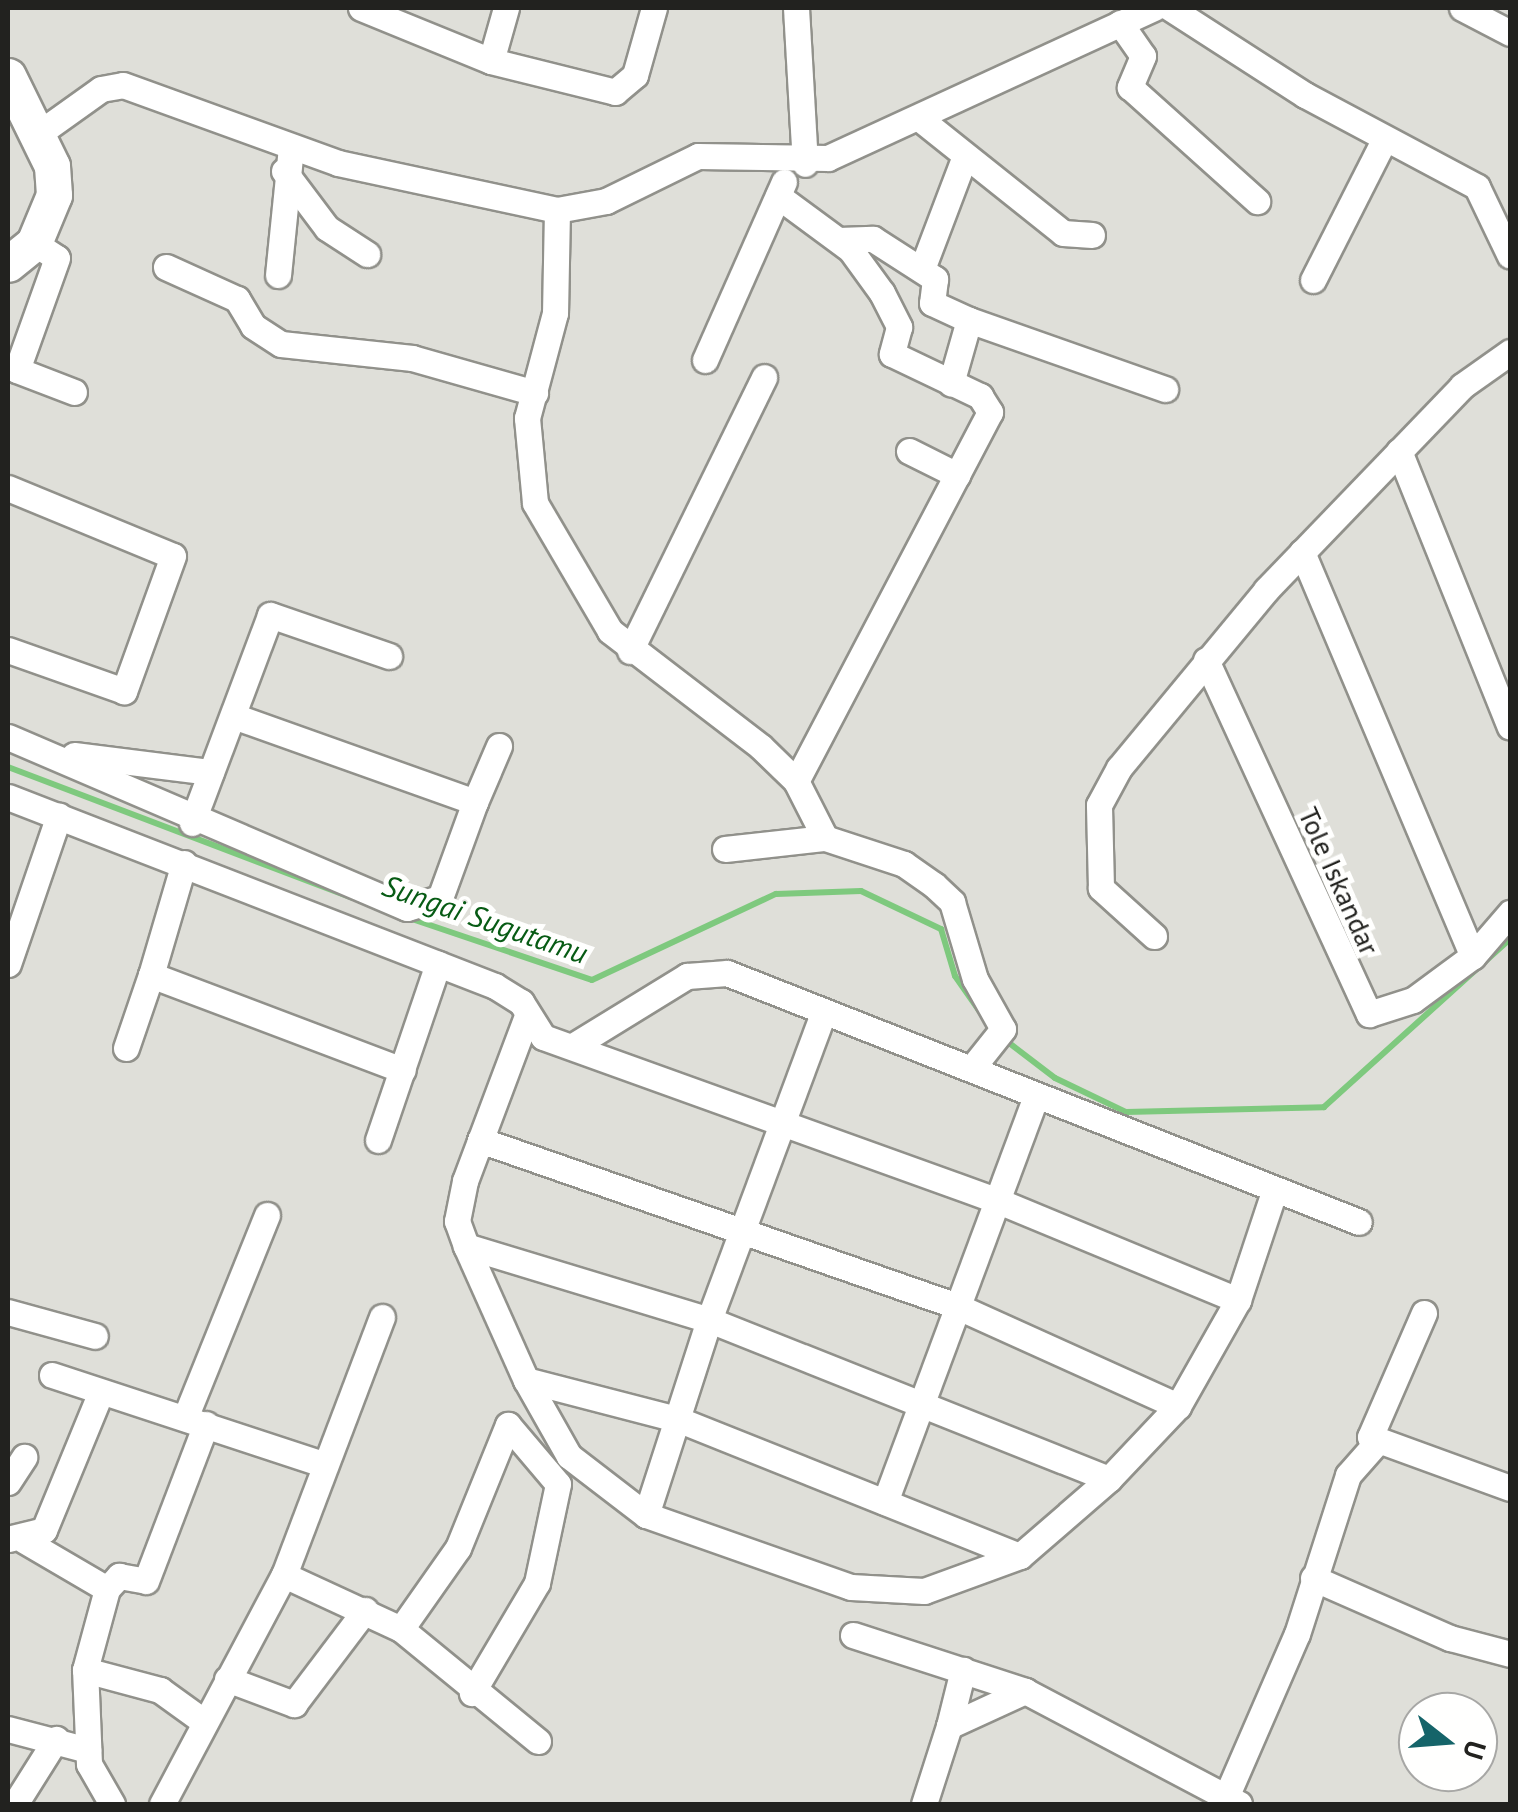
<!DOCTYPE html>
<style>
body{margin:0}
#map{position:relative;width:1518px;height:1812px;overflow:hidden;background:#dfdfd9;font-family:"PT Sans",sans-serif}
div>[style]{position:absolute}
.stream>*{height:6px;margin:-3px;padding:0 3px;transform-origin:3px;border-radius:3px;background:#7ec97e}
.roads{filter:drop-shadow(2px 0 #91918b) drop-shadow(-2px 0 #91918b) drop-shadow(0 2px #91918b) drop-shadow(0 -2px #91918b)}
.street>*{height:25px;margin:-12.5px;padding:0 12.5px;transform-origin:12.5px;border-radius:12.5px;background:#fff}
.secondary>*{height:35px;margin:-17.5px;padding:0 17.5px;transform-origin:17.5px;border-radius:17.5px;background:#fff}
span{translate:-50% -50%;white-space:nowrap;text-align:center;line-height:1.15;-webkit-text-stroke:10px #fffffe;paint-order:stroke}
.street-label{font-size:28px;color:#22221f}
.water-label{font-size:30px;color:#075b14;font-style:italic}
.frame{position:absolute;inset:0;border:10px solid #22221f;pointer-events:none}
.north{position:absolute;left:1398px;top:1692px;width:100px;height:100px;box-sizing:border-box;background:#fffffe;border:2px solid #a7a7a5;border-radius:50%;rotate:107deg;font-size:28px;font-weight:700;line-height:40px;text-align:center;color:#22221f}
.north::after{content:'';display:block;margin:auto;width:35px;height:45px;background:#156469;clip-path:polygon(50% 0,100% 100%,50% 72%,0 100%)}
</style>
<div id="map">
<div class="stream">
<i style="left:8px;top:767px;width:368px;rotate:20.8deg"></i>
<i style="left:406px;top:917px;width:196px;rotate:18.7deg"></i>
<i style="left:592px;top:980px;width:203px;rotate:-25.1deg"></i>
<i style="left:776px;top:894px;width:85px;rotate:-2deg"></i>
<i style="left:861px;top:891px;width:89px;rotate:25.4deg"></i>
<i style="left:941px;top:929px;width:49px;rotate:73.4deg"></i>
<i style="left:955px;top:976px;width:68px;rotate:55.1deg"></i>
<i style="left:1004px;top:1039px;width:64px;rotate:37.4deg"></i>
<i style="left:1055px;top:1078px;width:79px;rotate:25.6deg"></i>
<i style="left:1126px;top:1112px;width:198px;rotate:-1.4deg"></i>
<i style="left:1324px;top:1107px;width:251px;rotate:-42.1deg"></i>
</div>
<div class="roads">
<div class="street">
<i style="left:361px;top:8px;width:140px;rotate:22.2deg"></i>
<i style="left:491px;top:61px;width:55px;rotate:-74.2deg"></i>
<i style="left:796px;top:8px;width:156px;rotate:86.7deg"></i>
<i style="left:1170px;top:8px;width:161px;rotate:32.8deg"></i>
<i style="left:1305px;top:95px;width:195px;rotate:28.1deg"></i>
<i style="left:1477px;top:187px;width:76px;rotate:64.4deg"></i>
<i style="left:1462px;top:8px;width:54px;rotate:27.5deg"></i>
<i style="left:1120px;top:23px;width:40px;rotate:55.1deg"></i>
<i style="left:1143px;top:56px;width:34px;rotate:113deg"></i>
<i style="left:1130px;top:87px;width:171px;rotate:41.9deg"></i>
<i style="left:491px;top:61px;width:128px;rotate:14deg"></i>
<i style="left:615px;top:92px;width:26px;rotate:-40deg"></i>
<i style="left:635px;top:75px;width:70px;rotate:-74.2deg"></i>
<i style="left:919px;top:118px;width:184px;rotate:38.6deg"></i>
<i style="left:1063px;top:233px;width:29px;rotate:4deg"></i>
<i style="left:38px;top:134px;width:77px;rotate:-35.5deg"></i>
<i style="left:101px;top:89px;width:22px;rotate:-10deg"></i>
<i style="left:123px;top:85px;width:229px;rotate:19.9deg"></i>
<i style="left:338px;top:163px;width:224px;rotate:12.1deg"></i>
<i style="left:557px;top:210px;width:50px;rotate:-10.4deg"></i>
<i style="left:606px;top:201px;width:102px;rotate:-26.1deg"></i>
<i style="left:698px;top:156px;width:130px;rotate:0.9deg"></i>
<i style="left:828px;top:158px;width:359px;rotate:-24.7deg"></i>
<i style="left:284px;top:171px;width:71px;rotate:53deg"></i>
<i style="left:327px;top:228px;width:48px;rotate:33deg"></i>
<i style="left:778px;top:196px;width:89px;rotate:36.4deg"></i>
<i style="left:850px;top:249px;width:54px;rotate:54deg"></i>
<i style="left:882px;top:293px;width:38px;rotate:63deg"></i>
<i style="left:899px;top:327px;width:28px;rotate:105deg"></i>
<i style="left:892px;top:354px;width:98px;rotate:25.5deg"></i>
<i style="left:980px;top:396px;width:19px;rotate:58deg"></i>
<i style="left:990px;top:412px;width:417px;rotate:117.7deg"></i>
<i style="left:557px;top:210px;width:103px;rotate:91.1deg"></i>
<i style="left:555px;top:313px;width:109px;rotate:104.9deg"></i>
<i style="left:527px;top:418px;width:85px;rotate:84.6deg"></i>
<i style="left:535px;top:503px;width:148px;rotate:59.6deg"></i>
<i style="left:610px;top:631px;width:190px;rotate:37.5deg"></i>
<i style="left:761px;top:747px;width:49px;rotate:44.2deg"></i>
<i style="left:796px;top:781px;width:64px;rotate:63deg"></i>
<i style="left:839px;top:240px;width:34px;rotate:-2deg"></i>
<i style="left:873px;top:239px;width:74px;rotate:32.8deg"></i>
<i style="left:935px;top:279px;width:24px;rotate:97deg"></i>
<i style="left:932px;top:303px;width:41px;rotate:24.7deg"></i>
<i style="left:969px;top:320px;width:66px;rotate:105.9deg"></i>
<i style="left:34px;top:243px;width:27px;rotate:33deg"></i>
<i style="left:57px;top:258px;width:119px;rotate:109.7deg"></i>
<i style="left:17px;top:370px;width:61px;rotate:21.1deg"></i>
<i style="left:166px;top:267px;width:78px;rotate:24.3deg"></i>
<i style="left:237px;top:299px;width:31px;rotate:59deg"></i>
<i style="left:253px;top:326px;width:33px;rotate:33deg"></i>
<i style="left:281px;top:344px;width:132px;rotate:6.1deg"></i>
<i style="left:412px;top:358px;width:128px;rotate:15.9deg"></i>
<i style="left:922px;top:269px;width:121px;rotate:-69.2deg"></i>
<i style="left:278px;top:275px;width:129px;rotate:-84.2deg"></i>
<i style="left:1313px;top:280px;width:157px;rotate:-63.1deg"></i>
<i style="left:969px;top:320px;width:208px;rotate:19.4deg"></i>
<i style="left:705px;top:360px;width:195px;rotate:-66.1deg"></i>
<i style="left:909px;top:451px;width:54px;rotate:26.6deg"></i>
<i style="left:1399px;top:451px;width:297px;rotate:68.1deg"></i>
<i style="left:8px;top:488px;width:178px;rotate:22.4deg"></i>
<i style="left:173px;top:556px;width:144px;rotate:109.9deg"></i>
<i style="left:124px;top:691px;width:123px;rotate:-160.5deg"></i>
<i style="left:1302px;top:552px;width:439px;rotate:67.1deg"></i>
<i style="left:630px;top:651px;width:305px;rotate:-63.9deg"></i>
<i style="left:1206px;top:660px;width:390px;rotate:65.3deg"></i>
<i style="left:1369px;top:1014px;width:46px;rotate:-17.7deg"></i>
<i style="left:1413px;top:1000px;width:74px;rotate:-36.3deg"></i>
<i style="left:1473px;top:956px;width:57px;rotate:-49.3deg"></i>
<i style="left:8px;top:737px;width:434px;rotate:23.2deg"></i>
<i style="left:407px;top:908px;width:34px;rotate:-17deg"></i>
<i style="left:440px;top:898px;width:102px;rotate:-70deg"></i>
<i style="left:475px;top:802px;width:256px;rotate:-160.4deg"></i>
<i style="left:74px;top:755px;width:138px;rotate:7.1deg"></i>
<i style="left:8px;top:797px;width:522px;rotate:21.21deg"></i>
<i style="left:495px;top:986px;width:31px;rotate:32deg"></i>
<i style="left:521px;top:1002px;width:41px;rotate:57.8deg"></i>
<i style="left:543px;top:1037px;width:481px;rotate:19.8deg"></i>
<i style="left:996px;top:1200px;width:262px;rotate:22.5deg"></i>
<i style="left:475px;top:802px;width:61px;rotate:-66.8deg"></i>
<i style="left:192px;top:823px;width:222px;rotate:-69.4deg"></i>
<i style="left:270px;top:615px;width:126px;rotate:19deg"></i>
<i style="left:725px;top:849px;width:101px;rotate:-6.3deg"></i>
<i style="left:825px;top:838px;width:83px;rotate:18.2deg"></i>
<i style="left:904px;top:864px;width:37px;rotate:35deg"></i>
<i style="left:934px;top:885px;width:25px;rotate:43deg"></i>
<i style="left:952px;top:902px;width:80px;rotate:73.4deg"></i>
<i style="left:975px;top:979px;width:57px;rotate:60.8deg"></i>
<i style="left:1003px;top:1029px;width:50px;rotate:128.5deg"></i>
<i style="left:184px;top:863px;width:117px;rotate:106.4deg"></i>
<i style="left:151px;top:975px;width:269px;rotate:20.7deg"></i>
<i style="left:1154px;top:936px;width:72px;rotate:-137.8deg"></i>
<i style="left:1101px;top:888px;width:83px;rotate:-91.4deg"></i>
<i style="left:1099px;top:805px;width:42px;rotate:-61.6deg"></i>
<i style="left:1119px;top:768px;width:231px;rotate:-50.4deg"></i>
<i style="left:1266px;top:590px;width:283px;rotate:-46.1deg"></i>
<i style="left:1462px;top:386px;width:59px;rotate:-35.3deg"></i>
<i style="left:8px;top:964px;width:157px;rotate:-71.1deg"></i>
<i style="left:527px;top:1016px;width:176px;rotate:110.6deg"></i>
<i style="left:465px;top:1181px;width:41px;rotate:101.3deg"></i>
<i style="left:457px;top:1221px;width:27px;rotate:70deg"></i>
<i style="left:466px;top:1246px;width:254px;rotate:16.9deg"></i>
<i style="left:709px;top:1320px;width:327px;rotate:-69.6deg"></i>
<i style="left:573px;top:1046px;width:134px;rotate:-31.6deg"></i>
<i style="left:687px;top:976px;width:40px;rotate:-4.3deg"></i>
<i style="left:727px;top:973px;width:679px;rotate:21.5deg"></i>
<i style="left:126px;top:1048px;width:77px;rotate:-71.1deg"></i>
<i style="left:378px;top:1140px;width:186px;rotate:-71.2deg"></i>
<i style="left:480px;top:1140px;width:502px;rotate:19.19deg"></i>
<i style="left:954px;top:1305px;width:246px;rotate:24.3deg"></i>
<i style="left:1178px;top:1406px;width:122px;rotate:-60.5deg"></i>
<i style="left:1238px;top:1300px;width:111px;rotate:-71.6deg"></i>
<i style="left:466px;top:1246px;width:147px;rotate:65.9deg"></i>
<i style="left:526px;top:1380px;width:156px;rotate:14.5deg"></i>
<i style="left:677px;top:1419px;width:369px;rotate:21.8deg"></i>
<i style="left:8px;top:1312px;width:90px;rotate:15.4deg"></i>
<i style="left:1424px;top:1313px;width:135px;rotate:113.5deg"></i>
<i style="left:1370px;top:1437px;width:149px;rotate:20deg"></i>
<i style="left:52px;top:1375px;width:287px;rotate:18.2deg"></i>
<i style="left:526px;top:1380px;width:87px;rotate:60.5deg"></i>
<i style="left:569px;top:1456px;width:97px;rotate:37.5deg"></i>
<i style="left:185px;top:1418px;width:219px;rotate:-68deg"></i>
<i style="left:1109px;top:1479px;width:430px;rotate:-158.3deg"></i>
<i style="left:709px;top:1320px;width:205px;rotate:107.9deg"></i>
<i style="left:646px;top:1515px;width:217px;rotate:19.4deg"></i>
<i style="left:851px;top:1587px;width:73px;rotate:3.1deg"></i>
<i style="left:924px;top:1591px;width:102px;rotate:-20deg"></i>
<i style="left:1020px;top:1556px;width:118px;rotate:-40.9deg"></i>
<i style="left:1109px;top:1479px;width:100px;rotate:-46.6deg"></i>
<i style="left:8px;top:1482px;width:30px;rotate:-57deg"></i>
<i style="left:885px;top:1502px;width:431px;rotate:-69.6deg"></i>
<i style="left:8px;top:1539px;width:37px;rotate:-14deg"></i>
<i style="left:44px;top:1530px;width:149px;rotate:-67.6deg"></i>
<i style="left:25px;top:1541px;width:95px;rotate:30.3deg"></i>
<i style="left:284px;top:1575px;width:129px;rotate:24.8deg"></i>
<i style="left:401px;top:1629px;width:177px;rotate:39.3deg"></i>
<i style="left:1313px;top:1578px;width:150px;rotate:23.7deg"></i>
<i style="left:1450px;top:1638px;width:62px;rotate:14.9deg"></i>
<i style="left:401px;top:1629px;width:99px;rotate:-54.9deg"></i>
<i style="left:458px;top:1548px;width:133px;rotate:-67.9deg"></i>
<i style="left:508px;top:1425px;width:77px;rotate:49.7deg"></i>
<i style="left:558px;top:1484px;width:101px;rotate:102deg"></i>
<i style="left:537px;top:1583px;width:128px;rotate:120.6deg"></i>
<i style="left:853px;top:1635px;width:181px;rotate:18deg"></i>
<i style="left:1025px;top:1691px;width:242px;rotate:27.8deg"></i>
<i style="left:85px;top:1670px;width:78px;rotate:14.9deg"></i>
<i style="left:160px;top:1690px;width:53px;rotate:35.8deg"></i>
<i style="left:227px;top:1679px;width:72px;rotate:20.5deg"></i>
<i style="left:294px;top:1704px;width:118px;rotate:-52.9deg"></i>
<i style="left:949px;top:1726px;width:58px;rotate:-76deg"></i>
<i style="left:8px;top:1729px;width:83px;rotate:14.7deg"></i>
<i style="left:15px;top:1804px;width:77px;rotate:-57.8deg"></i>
<i style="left:112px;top:1804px;width:46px;rotate:-119.9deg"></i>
<i style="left:89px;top:1764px;width:94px;rotate:-92.4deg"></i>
<i style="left:85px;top:1670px;width:84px;rotate:-74.8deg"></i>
<i style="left:107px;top:1589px;width:18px;rotate:-47deg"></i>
<i style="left:119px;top:1576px;width:27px;rotate:10deg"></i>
<i style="left:146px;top:1581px;width:168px;rotate:-69.1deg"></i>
<i style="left:162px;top:1804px;width:259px;rotate:-62deg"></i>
<i style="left:284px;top:1575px;width:276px;rotate:-69.2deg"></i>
<i style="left:924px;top:1804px;width:82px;rotate:-72.2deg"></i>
<i style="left:949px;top:1726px;width:84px;rotate:-24.7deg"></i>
<i style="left:1223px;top:1804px;width:185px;rotate:-66.5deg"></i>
<i style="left:1297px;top:1634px;width:167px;rotate:-72.2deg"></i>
<i style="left:1348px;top:1475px;width:45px;rotate:-48.6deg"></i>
</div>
<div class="secondary">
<i style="left:8px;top:76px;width:100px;rotate:63.9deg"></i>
<i style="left:52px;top:166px;width:29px;rotate:86deg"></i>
<i style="left:54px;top:195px;width:52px;rotate:112.6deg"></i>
<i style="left:34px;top:243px;width:33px;rotate:141deg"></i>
</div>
</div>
<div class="street-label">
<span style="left:1339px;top:881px;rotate:66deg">Tole Iskandar</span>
</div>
<div class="water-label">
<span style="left:485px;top:919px;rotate:19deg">Sungai Sugutamu</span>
</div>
<div class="frame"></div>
<div class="north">U</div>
</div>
